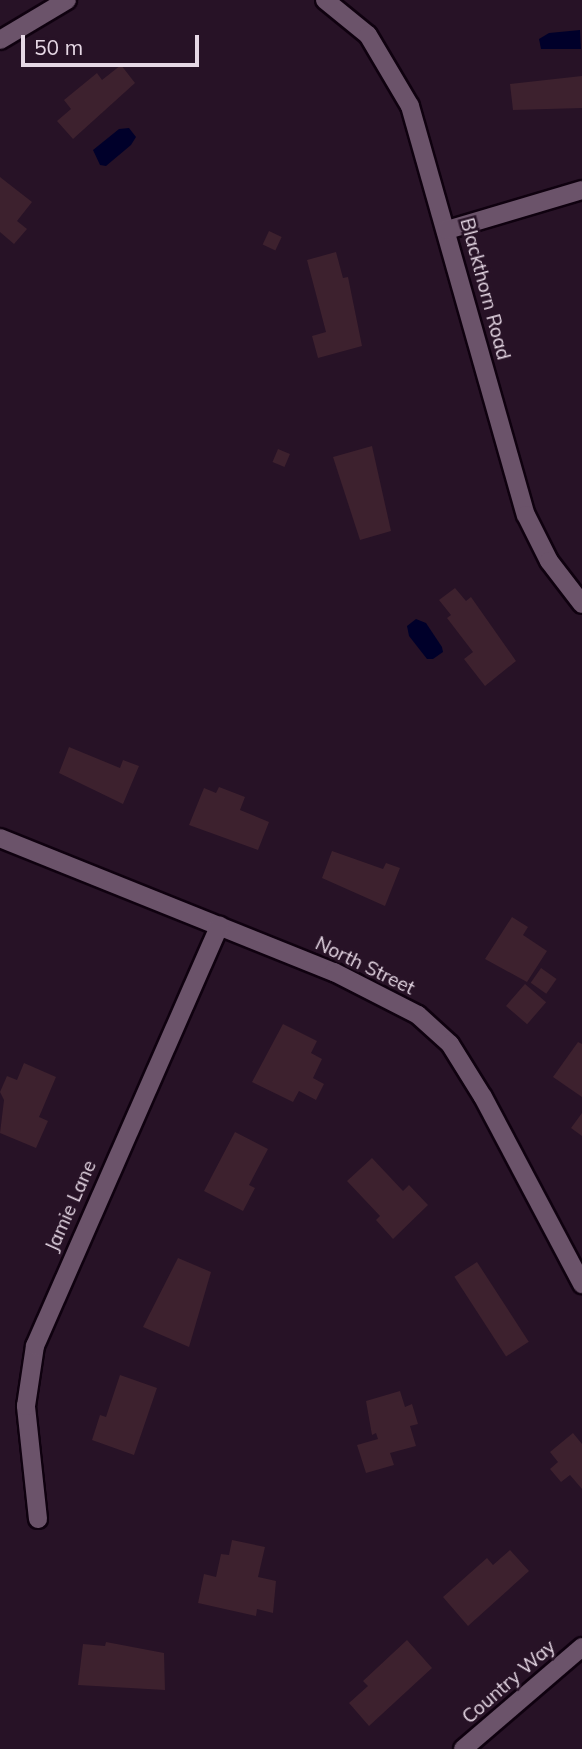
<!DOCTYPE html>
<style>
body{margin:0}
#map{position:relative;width:582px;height:1749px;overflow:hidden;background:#271226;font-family:Mulish,sans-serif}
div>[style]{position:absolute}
.water>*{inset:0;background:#00002a}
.building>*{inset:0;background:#3d212e;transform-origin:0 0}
.roads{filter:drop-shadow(2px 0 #0f010f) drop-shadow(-2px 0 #0f010f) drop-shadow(0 2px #0f010f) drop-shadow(0 -2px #0f010f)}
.minor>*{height:18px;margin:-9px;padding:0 9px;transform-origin:9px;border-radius:9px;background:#6b536a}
span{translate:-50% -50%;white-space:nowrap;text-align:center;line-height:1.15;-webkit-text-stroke:5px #271226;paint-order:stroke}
.street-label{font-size:19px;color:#e6d8e5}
.scale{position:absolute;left:21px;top:35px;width:178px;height:32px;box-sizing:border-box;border:4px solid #e6d8e5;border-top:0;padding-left:9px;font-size:21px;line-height:24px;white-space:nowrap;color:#e6d8e5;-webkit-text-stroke:5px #271226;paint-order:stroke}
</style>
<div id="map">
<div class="water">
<i style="clip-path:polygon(580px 30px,581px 49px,541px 49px,539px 39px,549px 33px)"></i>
<i style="clip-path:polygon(129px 128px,136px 137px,131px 145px,106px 166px,100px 165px,93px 150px,119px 129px)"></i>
<i style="clip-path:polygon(416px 619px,426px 623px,442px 647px,443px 652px,433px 659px,427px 659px,409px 636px,407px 626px)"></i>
</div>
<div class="building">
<i style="clip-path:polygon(121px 65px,135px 83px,73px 139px,57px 121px,71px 109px,64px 100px,97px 73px,102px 80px)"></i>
<i style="clip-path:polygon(582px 76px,582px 108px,513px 110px,510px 84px)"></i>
<i style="clip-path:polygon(0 177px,32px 202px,17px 221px,27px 229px,14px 244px,0 232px)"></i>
<i style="left:269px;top:231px;width:14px;height:15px;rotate:25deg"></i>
<i style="clip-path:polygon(336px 252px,343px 278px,348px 277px,362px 346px,318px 358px,312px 336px,326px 332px,307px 260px)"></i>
<i style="clip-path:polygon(372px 446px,391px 531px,360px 540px,333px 457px)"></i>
<i style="left:278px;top:449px;width:13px;height:14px;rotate:23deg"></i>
<i style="clip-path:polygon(455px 588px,466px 601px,471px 597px,516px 661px,485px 686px,464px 659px,473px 652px,447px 618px,451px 615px,439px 600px)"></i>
<i style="clip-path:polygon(69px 747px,120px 768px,123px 760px,139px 766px,123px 804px,59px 773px)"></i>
<i style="clip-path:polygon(219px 787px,245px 797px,240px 810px,269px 822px,258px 850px,189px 825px,204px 788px,216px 793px)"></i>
<i style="clip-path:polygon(332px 851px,383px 869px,386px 863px,400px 868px,385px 906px,322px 878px)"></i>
<i style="clip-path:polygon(512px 917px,528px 927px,523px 935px,547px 951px,527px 982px,485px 959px)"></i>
<i style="left:541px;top:968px;width:19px;height:18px;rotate:35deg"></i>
<i style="left:525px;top:984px;width:28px;height:29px;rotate:41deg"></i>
<i style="clip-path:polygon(283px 1024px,317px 1041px,311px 1053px,322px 1059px,313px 1078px,324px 1084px,316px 1100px,299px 1091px,293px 1102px,252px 1082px)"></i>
<i style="clip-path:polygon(578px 1042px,582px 1044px,582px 1097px,553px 1077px)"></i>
<i style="clip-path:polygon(24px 1063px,56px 1077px,39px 1117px,48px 1121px,36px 1148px,0 1133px,4px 1100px,0 1092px,7px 1076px,17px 1080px)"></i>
<i style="clip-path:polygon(582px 1113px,582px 1136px,571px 1128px)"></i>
<i style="clip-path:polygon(235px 1132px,268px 1149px,249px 1185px,255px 1188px,243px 1211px,204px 1191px)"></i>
<i style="clip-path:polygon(372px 1158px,403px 1191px,409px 1185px,428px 1205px,393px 1239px,376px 1220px,380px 1216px,347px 1181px)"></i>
<i style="clip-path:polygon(178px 1258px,211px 1272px,189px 1347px,143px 1327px)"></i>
<i style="left:477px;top:1262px;width:95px;height:27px;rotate:57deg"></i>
<i style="clip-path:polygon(120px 1375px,157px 1388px,134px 1455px,92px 1440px,100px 1415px,106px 1417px)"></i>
<i style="clip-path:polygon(400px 1391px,405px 1407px,412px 1404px,418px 1424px,410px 1426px,416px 1446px,390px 1453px,394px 1465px,366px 1473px,357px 1445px,378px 1439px,376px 1433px,372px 1435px,366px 1401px)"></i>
<i style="clip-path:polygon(573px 1433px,582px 1444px,582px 1489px,570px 1475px,561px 1482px,550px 1469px,558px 1462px,550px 1452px)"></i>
<i style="clip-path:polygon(232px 1540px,265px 1547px,258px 1577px,276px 1581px,273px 1613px,257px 1609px,256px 1616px,198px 1603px,204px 1574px,216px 1577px,221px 1554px,229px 1555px)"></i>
<i style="clip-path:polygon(510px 1550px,529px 1571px,468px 1626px,443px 1597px,487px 1558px,493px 1565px)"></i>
<i style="clip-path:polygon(407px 1640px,432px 1668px,369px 1726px,349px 1703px,368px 1686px,363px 1681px)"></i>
<i style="clip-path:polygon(106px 1642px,164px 1653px,165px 1690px,78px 1685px,83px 1644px,105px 1646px)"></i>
</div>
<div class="roads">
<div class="minor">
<i style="left:325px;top:0;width:55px;rotate:39.1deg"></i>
<i style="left:368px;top:35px;width:82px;rotate:59.4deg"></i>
<i style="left:410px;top:106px;width:425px;rotate:74.2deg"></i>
<i style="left:526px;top:515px;width:51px;rotate:63.4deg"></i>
<i style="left:549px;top:561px;width:54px;rotate:52.5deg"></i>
<i style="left:0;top:40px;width:78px;rotate:-30.8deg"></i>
<i style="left:447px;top:230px;width:141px;rotate:-16.5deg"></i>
<i style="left:0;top:838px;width:360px;rotate:21.9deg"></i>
<i style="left:334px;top:972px;width:94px;rotate:27.1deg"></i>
<i style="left:418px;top:1015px;width:43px;rotate:42.2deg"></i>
<i style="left:450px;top:1044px;width:62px;rotate:58.1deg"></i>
<i style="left:483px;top:1097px;width:212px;rotate:62.1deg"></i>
<i style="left:38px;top:1519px;width:114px;rotate:-96.1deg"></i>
<i style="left:26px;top:1406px;width:61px;rotate:-81.5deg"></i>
<i style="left:35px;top:1346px;width:459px;rotate:-66.3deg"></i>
<i style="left:463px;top:1749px;width:157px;rotate:-40.6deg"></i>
</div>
</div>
<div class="street-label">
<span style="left:485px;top:289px;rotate:75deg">Blackthorn Road</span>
<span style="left:365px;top:966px;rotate:26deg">North Street</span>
<span style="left:71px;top:1206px;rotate:-66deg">Jamie Lane</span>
<span style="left:509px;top:1682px;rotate:-41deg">Country Way</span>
</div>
<div class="scale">50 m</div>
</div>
